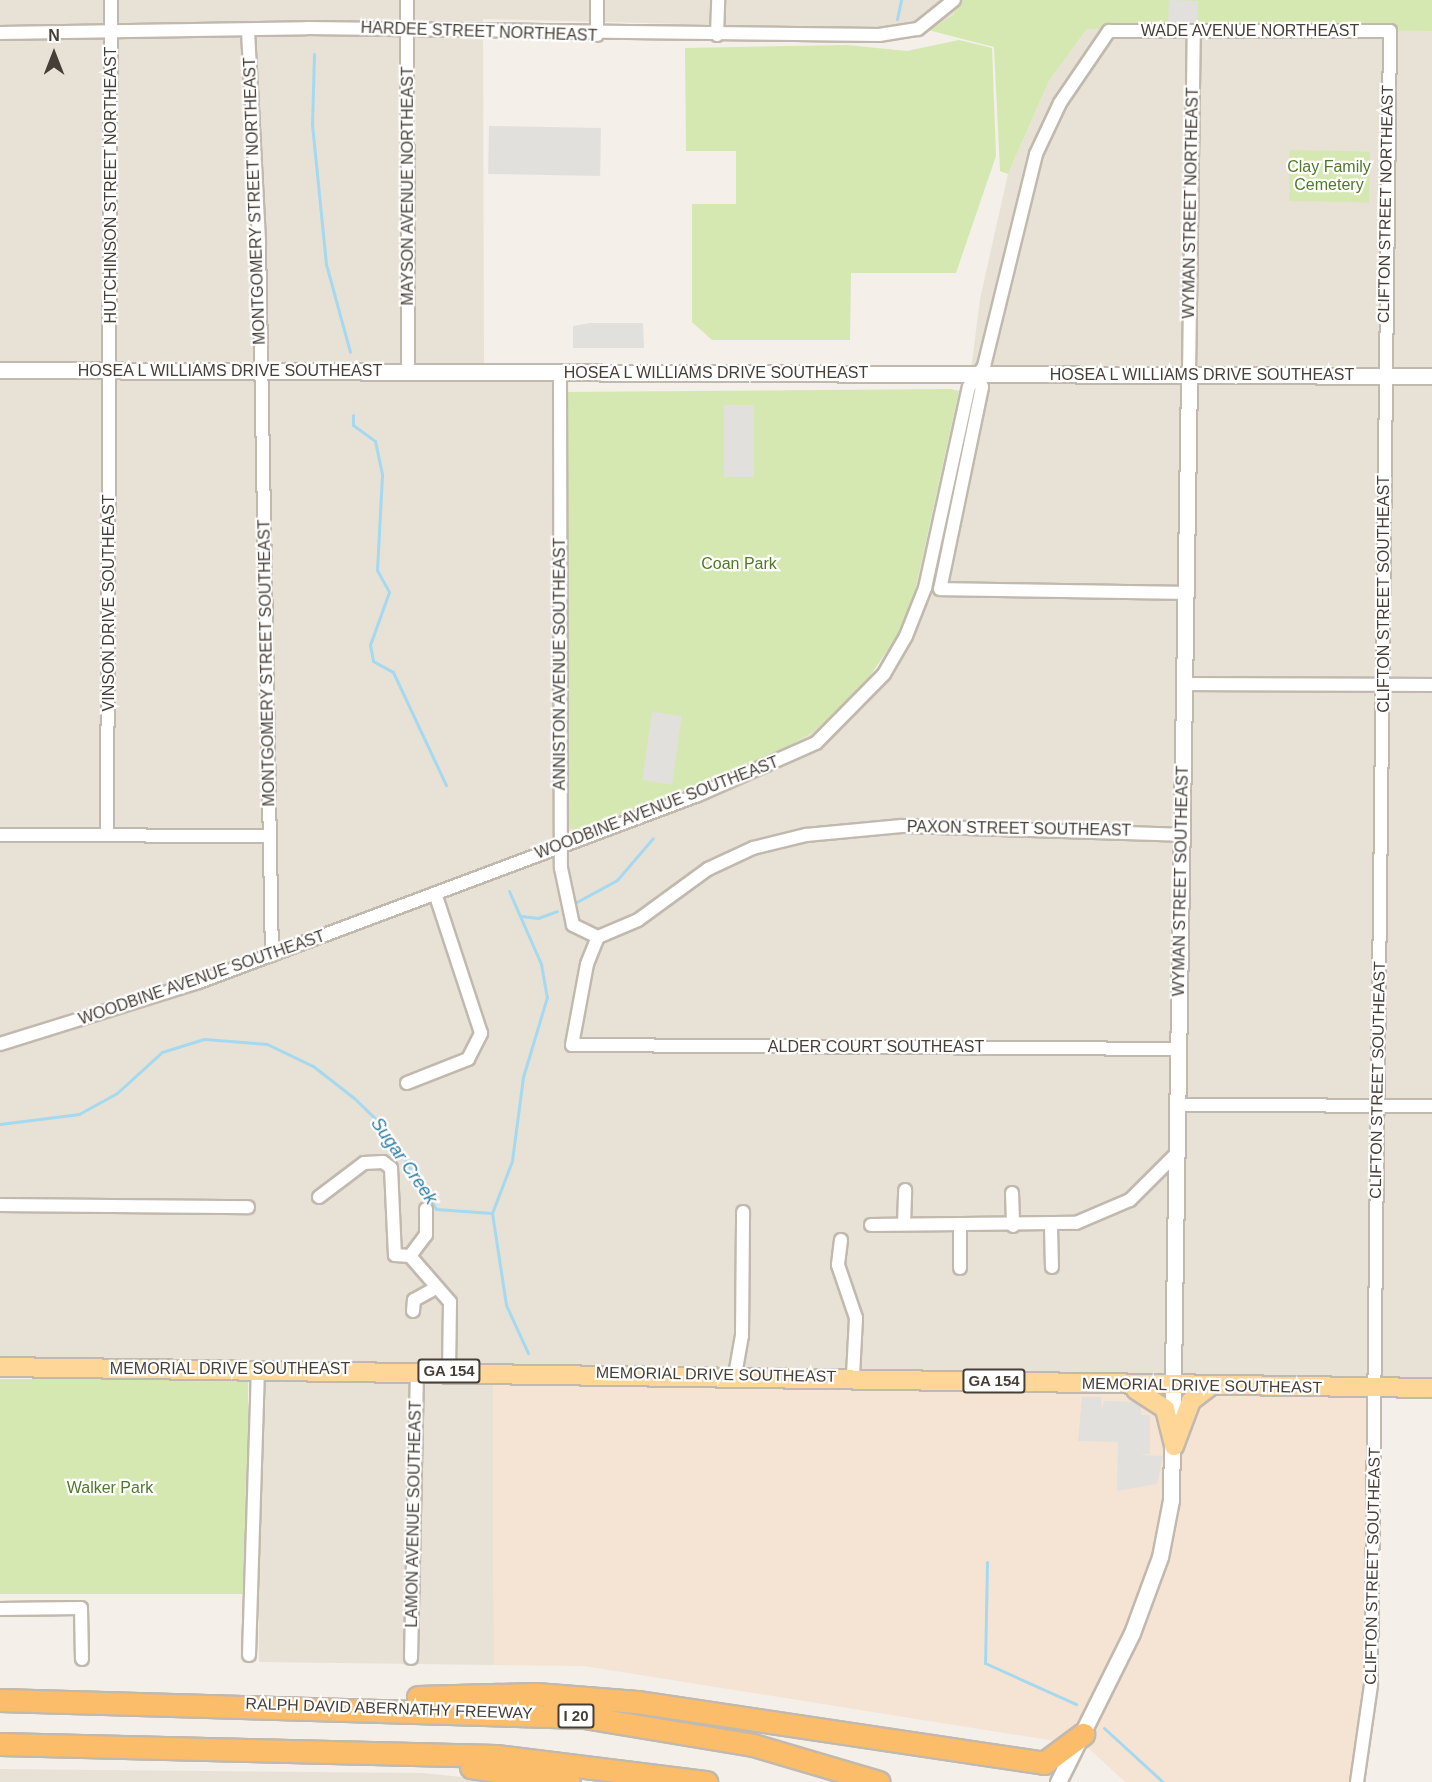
<!DOCTYPE html>
<style>
body{margin:0}
#map{position:relative;width:1432px;height:1782px;overflow:hidden;background:#f4efe8;font-family:Arial,sans-serif}
div>[style]{position:absolute}
.residential>*{inset:0;background:#e8e1d6}
.commercial>*{inset:0;background:#f5e4d4}
.green>*{inset:0;background:#d5e8b2;transform-origin:0 0}
.parking>*{inset:0;background:#e2e0dd;transform-origin:0 0}
.stream>*{height:3px;margin:-1.5px;padding:0 1.5px;transform-origin:1.5px;border-radius:1.5px;background:#a5d9f0}
.roads{filter:drop-shadow(2px 0 #c2b9ae) drop-shadow(-2px 0 #c2b9ae) drop-shadow(0 2px #c2b9ae) drop-shadow(0 -2px #c2b9ae)}
.minor>*{height:12px;margin:-6px;padding:0 6px;transform-origin:6px;border-radius:6px;background:#fff}
.tertiary>*{height:15px;margin:-7.5px;padding:0 7.5px;transform-origin:7.5px;border-radius:7.5px;background:#fff}
.primary>*{height:18px;margin:-9px;padding:0 9px;transform-origin:9px;border-radius:9px;background:#fdd698}
.motorway>*{height:21px;margin:-10.5px;padding:0 10.5px;transform-origin:10.5px;border-radius:10.5px;background:#fcbd6b}
span{translate:-50% -50%;white-space:nowrap;text-align:center;line-height:1.15;-webkit-text-stroke:4.5px #fff;paint-order:stroke}
.shield-label span{padding:2px 4px;background:#fff;border:2px solid;border-radius:4px;-webkit-text-stroke-width:0}
.shield-label{font-size:15px;color:#473f37;font-weight:700}
.street-label{font-size:16px;color:#473f37}
.park-label{font-size:16px;color:#50792a}
.water-label{font-size:18px;color:#2e7da2;font-style:italic}
.north{position:absolute;left:24px;top:24px;width:60px;height:60px;-webkit-text-stroke:4px #fff;paint-order:stroke;rotate:0deg;font-size:16px;font-weight:700;line-height:24px;text-align:center;color:#473f37}
.north::after{content:'';display:block;margin:auto;width:21px;height:27px;background:#473f37;clip-path:polygon(50% 0,100% 100%,50% 72%,0 100%)}
</style>
<div id="map">
<div class="residential">
<i style="clip-path:polygon(0 0,962px 0,953px 15px,928px 30px,483px 19px,484px 363px,557px 364px,565px 392px,575px 832px,768px 758px,812px 733px,859px 692px,882px 662px,914px 596px,959px 391px,971px 370px,980px 299px,1008px 174px,1049px 81px,1087px 29px,1432px 31px,1432px 1383px,493px 1372px,494px 1665px,259px 1662px,258px 1369px,0 1369px)"></i>
<i style="clip-path:polygon(0 1769px,423px 1773px,510px 1782px,0 1782px)"></i>
</div>
<div class="commercial">
<i style="clip-path:polygon(493px 1372px,1378px 1383px,1367px 1710px,1357px 1782px,1125px 1782px,1086px 1746px,584px 1666px,494px 1665px)"></i>
</div>
<div class="green">
<i style="clip-path:polygon(962px 0,1432px 0,1432px 31px,1087px 29px,1049px 81px,1008px 174px,1000px 171px,994px 47px,928px 30px,953px 15px)"></i>
<i style="clip-path:polygon(959px 40px,992px 48px,996px 156px,956px 273px,851px 273px,850px 340px,712px 340px,692px 322px,692px 204px,736px 204px,736px 151px,686px 151px,685px 48px,847px 45px,907px 51px)"></i>
<i style="left:1290px;top:150px;width:80px;height:51px;rotate:1deg"></i>
<i style="clip-path:polygon(951px 389px,959px 391px,914px 596px,900px 632px,859px 692px,812px 733px,768px 758px,575px 832px,567px 824px,565px 392px)"></i>
<i style="left:0;top:1379px;width:248px;height:215px"></i>
</div>
<div class="parking">
<i style="left:1169px;top:0;width:29px;height:22px;rotate:2deg"></i>
<i style="left:489px;top:126px;width:112px;height:48px;rotate:1deg"></i>
<i style="clip-path:polygon(590px 323px,643px 323px,644px 348px,573px 348px,573px 326px)"></i>
<i style="left:724px;top:405px;width:30px;height:72px"></i>
<i style="left:652px;top:712px;width:30px;height:69px;rotate:8deg"></i>
<i style="clip-path:polygon(1082px 1397px,1101px 1397px,1102px 1410px,1104px 1401px,1141px 1402px,1141px 1415px,1150px 1415px,1150px 1454px,1140px 1455px,1163px 1456px,1157px 1484px,1117px 1491px,1118px 1442px,1078px 1441px)"></i>
</div>
<div class="stream">
<i style="left:897px;top:19px;width:19px;rotate:-78deg"></i>
<i style="left:314px;top:54px;width:70px;rotate:91.6deg"></i>
<i style="left:312px;top:124px;width:141px;rotate:84.3deg"></i>
<i style="left:326px;top:264px;width:91px;rotate:74.7deg"></i>
<i style="left:353px;top:415px;width:10px;rotate:90deg"></i>
<i style="left:353px;top:425px;width:27px;rotate:36deg"></i>
<i style="left:375px;top:441px;width:35px;rotate:78deg"></i>
<i style="left:382px;top:475px;width:95px;rotate:93deg"></i>
<i style="left:377px;top:570px;width:25px;rotate:61deg"></i>
<i style="left:389px;top:592px;width:56px;rotate:109.7deg"></i>
<i style="left:370px;top:645px;width:16px;rotate:79deg"></i>
<i style="left:373px;top:661px;width:23px;rotate:29deg"></i>
<i style="left:393px;top:672px;width:125px;rotate:64.9deg"></i>
<i style="left:509px;top:891px;width:80px;rotate:66.3deg"></i>
<i style="left:541px;top:964px;width:34px;rotate:80deg"></i>
<i style="left:547px;top:997px;width:84px;rotate:106.7deg"></i>
<i style="left:523px;top:1077px;width:85px;rotate:97.5deg"></i>
<i style="left:512px;top:1161px;width:56px;rotate:111deg"></i>
<i style="left:492px;top:1213px;width:93px;rotate:81.3deg"></i>
<i style="left:506px;top:1305px;width:53px;rotate:65.4deg"></i>
<i style="left:573px;top:904px;width:50px;rotate:-28.6deg"></i>
<i style="left:617px;top:880px;width:55px;rotate:-49.4deg"></i>
<i style="left:521px;top:916px;width:17px;rotate:7deg"></i>
<i style="left:538px;top:918px;width:20px;rotate:-20deg"></i>
<i style="left:0;top:1124px;width:80px;rotate:-7.2deg"></i>
<i style="left:79px;top:1114px;width:43px;rotate:-28.9deg"></i>
<i style="left:117px;top:1093px;width:61px;rotate:-42.3deg"></i>
<i style="left:162px;top:1052px;width:44px;rotate:-17.2deg"></i>
<i style="left:204px;top:1039px;width:63px;rotate:4.5deg"></i>
<i style="left:267px;top:1044px;width:51px;rotate:25.6deg"></i>
<i style="left:313px;top:1066px;width:52px;rotate:38deg"></i>
<i style="left:354px;top:1098px;width:42px;rotate:44deg"></i>
<i style="left:384px;top:1127px;width:97px;rotate:57.6deg"></i>
<i style="left:436px;top:1209px;width:56px;rotate:4.1deg"></i>
<i style="left:987px;top:1562px;width:101px;rotate:91.1deg"></i>
<i style="left:985px;top:1663px;width:100px;rotate:24.3deg"></i>
<i style="left:1104px;top:1728px;width:80px;rotate:42.5deg"></i>
</div>
<div class="roads">
<div class="minor">
<i style="left:407px;top:0;width:372px;rotate:89.8deg"></i>
<i style="left:248px;top:31px;width:211px;rotate:87deg"></i>
<i style="left:259px;top:242px;width:713px;rotate:88.96deg"></i>
<i style="left:0;top:33px;width:307px;rotate:-0.9deg"></i>
<i style="left:307px;top:28px;width:572px;rotate:0.7deg"></i>
<i style="left:879px;top:35px;width:39px;rotate:-9deg"></i>
<i style="left:918px;top:29px;width:46px;rotate:-38.9deg"></i>
<i style="left:597px;top:35px;width:35px;rotate:-90deg"></i>
<i style="left:717px;top:35px;width:35px;rotate:-88deg"></i>
<i style="left:560px;top:372px;width:496px;rotate:89.9deg"></i>
<i style="left:561px;top:868px;width:58px;rotate:78.1deg"></i>
<i style="left:573px;top:925px;width:28px;rotate:26deg"></i>
<i style="left:977px;top:374px;width:14px;rotate:69deg"></i>
<i style="left:982px;top:387px;width:206px;rotate:101.7deg"></i>
<i style="left:940px;top:589px;width:245px;rotate:0.9deg"></i>
<i style="left:1189px;top:375px;width:343px;rotate:-89.2deg"></i>
<i style="left:1183px;top:684px;width:249px;rotate:0.2deg"></i>
<i style="left:0;top:835px;width:270px;rotate:0.2deg"></i>
<i style="left:107px;top:835px;width:835px;rotate:-89.73deg"></i>
<i style="left:0;top:1044px;width:208px;rotate:-17.3deg"></i>
<i style="left:199px;top:982px;width:533px;rotate:-20.54deg"></i>
<i style="left:698px;top:795px;width:129px;rotate:-23.8deg"></i>
<i style="left:816px;top:743px;width:97px;rotate:-45.4deg"></i>
<i style="left:884px;top:674px;width:44px;rotate:-59.9deg"></i>
<i style="left:906px;top:636px;width:52px;rotate:-68.4deg"></i>
<i style="left:925px;top:588px;width:206px;rotate:-77.7deg"></i>
<i style="left:969px;top:387px;width:26px;rotate:-54deg"></i>
<i style="left:984px;top:366px;width:218px;rotate:-76.2deg"></i>
<i style="left:1036px;top:154px;width:56px;rotate:-64.8deg"></i>
<i style="left:1060px;top:103px;width:87px;rotate:-55.8deg"></i>
<i style="left:1109px;top:31px;width:281px"></i>
<i style="left:1390px;top:31px;width:1654px;rotate:90.66deg"></i>
<i style="left:1371px;top:1685px;width:98px;rotate:98.2deg"></i>
<i style="left:1180px;top:1049px;width:608px;rotate:-179.62deg"></i>
<i style="left:572px;top:1045px;width:82px;rotate:-79.5deg"></i>
<i style="left:587px;top:964px;width:29px;rotate:-68deg"></i>
<i style="left:598px;top:937px;width:43px;rotate:-23deg"></i>
<i style="left:638px;top:920px;width:87px;rotate:-36.1deg"></i>
<i style="left:708px;top:869px;width:50px;rotate:-25deg"></i>
<i style="left:753px;top:848px;width:55px;rotate:-13.8deg"></i>
<i style="left:806px;top:835px;width:96px;rotate:-5.4deg"></i>
<i style="left:902px;top:826px;width:280px;rotate:1.8deg"></i>
<i style="left:407px;top:1083px;width:66px;rotate:-21.5deg"></i>
<i style="left:468px;top:1059px;width:29px;rotate:-63deg"></i>
<i style="left:481px;top:1033px;width:147px;rotate:-108.2deg"></i>
<i style="left:1181px;top:1105px;width:251px;rotate:0.2deg"></i>
<i style="left:1012px;top:1193px;width:33px;rotate:88deg"></i>
<i style="left:319px;top:1197px;width:56px;rotate:-37.1deg"></i>
<i style="left:364px;top:1163px;width:19px;rotate:-3deg"></i>
<i style="left:383px;top:1162px;width:10px;rotate:37deg"></i>
<i style="left:391px;top:1168px;width:87px;rotate:87.4deg"></i>
<i style="left:395px;top:1255px;width:15px;rotate:4deg"></i>
<i style="left:410px;top:1256px;width:61px;rotate:49deg"></i>
<i style="left:450px;top:1302px;width:69px;rotate:90.8deg"></i>
<i style="left:0;top:1205px;width:248px;rotate:0.5deg"></i>
<i style="left:904px;top:1224px;width:34px;rotate:-88deg"></i>
<i style="left:871px;top:1225px;width:205px;rotate:-0.6deg"></i>
<i style="left:1076px;top:1223px;width:59px;rotate:-23.1deg"></i>
<i style="left:1130px;top:1200px;width:68px;rotate:-45deg"></i>
<i style="left:1051px;top:1227px;width:40px;rotate:88.6deg"></i>
<i style="left:841px;top:1240px;width:25px;rotate:97deg"></i>
<i style="left:838px;top:1265px;width:56px;rotate:71.2deg"></i>
<i style="left:856px;top:1318px;width:58px;rotate:93deg"></i>
<i style="left:410px;top:1256px;width:26px;rotate:-53deg"></i>
<i style="left:426px;top:1235px;width:26px;rotate:-90deg"></i>
<i style="left:960px;top:1268px;width:44px;rotate:-90deg"></i>
<i style="left:413px;top:1311px;width:11px;rotate:-85deg"></i>
<i style="left:414px;top:1300px;width:26px;rotate:-29deg"></i>
<i style="left:735px;top:1375px;width:40px;rotate:-80deg"></i>
<i style="left:742px;top:1336px;width:124px;rotate:-89.5deg"></i>
<i style="left:0;top:1609px;width:81px;rotate:-0.7deg"></i>
<i style="left:81px;top:1608px;width:51px;rotate:88.9deg"></i>
<i style="left:249px;top:1655px;width:286px;rotate:-88.2deg"></i>
<i style="left:411px;top:1658px;width:288px;rotate:-88.8deg"></i>
</div>
<div class="tertiary">
<i style="left:0;top:370px;width:1432px;rotate:0.24deg"></i>
<i style="left:1058px;top:1782px;width:166px;rotate:-63.6deg"></i>
<i style="left:1132px;top:1633px;width:81px;rotate:-69.8deg"></i>
<i style="left:1160px;top:1557px;width:58px;rotate:-79.1deg"></i>
<i style="left:1171px;top:1500px;width:1125px;rotate:-89.08deg"></i>
</div>
<div class="primary">
<i style="left:0;top:1367px;width:1432px;rotate:0.84deg"></i>
<i style="left:1136px;top:1390px;width:35px;rotate:33deg"></i>
<i style="left:1165px;top:1409px;width:38px;rotate:76deg"></i>
<i style="left:1174px;top:1446px;width:48px;rotate:-69.3deg"></i>
<i style="left:1191px;top:1401px;width:23px;rotate:-38deg"></i>
</div>
<div class="motorway">
<i style="left:418px;top:1697px;width:118px;rotate:-1.5deg"></i>
<i style="left:536px;top:1694px;width:101px;rotate:4.5deg"></i>
<i style="left:637px;top:1702px;width:412px;rotate:8.5deg"></i>
<i style="left:1044px;top:1763px;width:49px;rotate:-36.6deg"></i>
<i style="left:0;top:1700px;width:584px;rotate:1.67deg"></i>
<i style="left:584px;top:1717px;width:171px;rotate:9.4deg"></i>
<i style="left:753px;top:1745px;width:131px;rotate:16.4deg"></i>
<i style="left:0;top:1744px;width:496px;rotate:1.4deg"></i>
<i style="left:496px;top:1756px;width:212px;rotate:7.1deg"></i>
<i style="left:471px;top:1767px;width:99px;rotate:8.7deg"></i>
</div>
</div>
<div class="shield-label">
<span style="left:449px;top:1371px">GA 154</span>
<span style="left:994px;top:1381px">GA 154</span>
<span style="left:576px;top:1716px">I 20</span>
</div>
<div class="street-label">
<span style="left:1250px;top:31px">WADE AVENUE NORTHEAST</span>
<span style="left:479px;top:32px;rotate:2deg">HARDEE STREET NORTHEAST</span>
<span style="left:111px;top:185px;rotate:-90deg">HUTCHINSON STREET NORTHEAST</span>
<span style="left:408px;top:186px;rotate:-90deg">MAYSON AVENUE NORTHEAST</span>
<span style="left:255px;top:201px;rotate:-92deg">MONTGOMERY STREET NORTHEAST</span>
<span style="left:1191px;top:203px;rotate:-89deg">WYMAN STREET NORTHEAST</span>
<span style="left:1386px;top:204px;rotate:-89deg">CLIFTON STREET NORTHEAST</span>
<span style="left:230px;top:371px">HOSEA L WILLIAMS DRIVE SOUTHEAST</span>
<span style="left:716px;top:373px">HOSEA L WILLIAMS DRIVE SOUTHEAST</span>
<span style="left:1202px;top:375px">HOSEA L WILLIAMS DRIVE SOUTHEAST</span>
<span style="left:1384px;top:594px;rotate:-90deg">CLIFTON STREET SOUTHEAST</span>
<span style="left:109px;top:603px;rotate:-90deg">VINSON DRIVE SOUTHEAST</span>
<span style="left:267px;top:663px;rotate:-91deg">MONTGOMERY STREET SOUTHEAST</span>
<span style="left:560px;top:664px;rotate:-90deg">ANNISTON AVENUE SOUTHEAST</span>
<span style="left:657px;top:808px;rotate:-21deg">WOODBINE AVENUE SOUTHEAST</span>
<span style="left:1019px;top:829px;rotate:1deg">PAXON STREET SOUTHEAST</span>
<span style="left:1181px;top:881px;rotate:-89deg">WYMAN STREET SOUTHEAST</span>
<span style="left:202px;top:978px;rotate:-19deg">WOODBINE AVENUE SOUTHEAST</span>
<span style="left:876px;top:1047px">ALDER COURT SOUTHEAST</span>
<span style="left:1378px;top:1080px;rotate:-89deg">CLIFTON STREET SOUTHEAST</span>
<span style="left:230px;top:1369px">MEMORIAL DRIVE SOUTHEAST</span>
<span style="left:716px;top:1375px;rotate:1deg">MEMORIAL DRIVE SOUTHEAST</span>
<span style="left:1202px;top:1386px;rotate:1deg">MEMORIAL DRIVE SOUTHEAST</span>
<span style="left:414px;top:1514px;rotate:-89deg">LAMON AVENUE SOUTHEAST</span>
<span style="left:1373px;top:1566px;rotate:-89deg">CLIFTON STREET SOUTHEAST</span>
<span style="left:389px;top:1709px;rotate:2deg">RALPH DAVID ABERNATHY FREEWAY</span>
</div>
<div class="park-label">
<span style="left:1329px;top:176px">Clay Family<br>Cemetery</span>
<span style="left:739px;top:564px">Coan Park</span>
<span style="left:110px;top:1488px">Walker Park</span>
</div>
<div class="water-label">
<span style="left:404px;top:1161px;rotate:55deg">Sugar Creek</span>
</div>
<div class="north">N</div>
</div>
